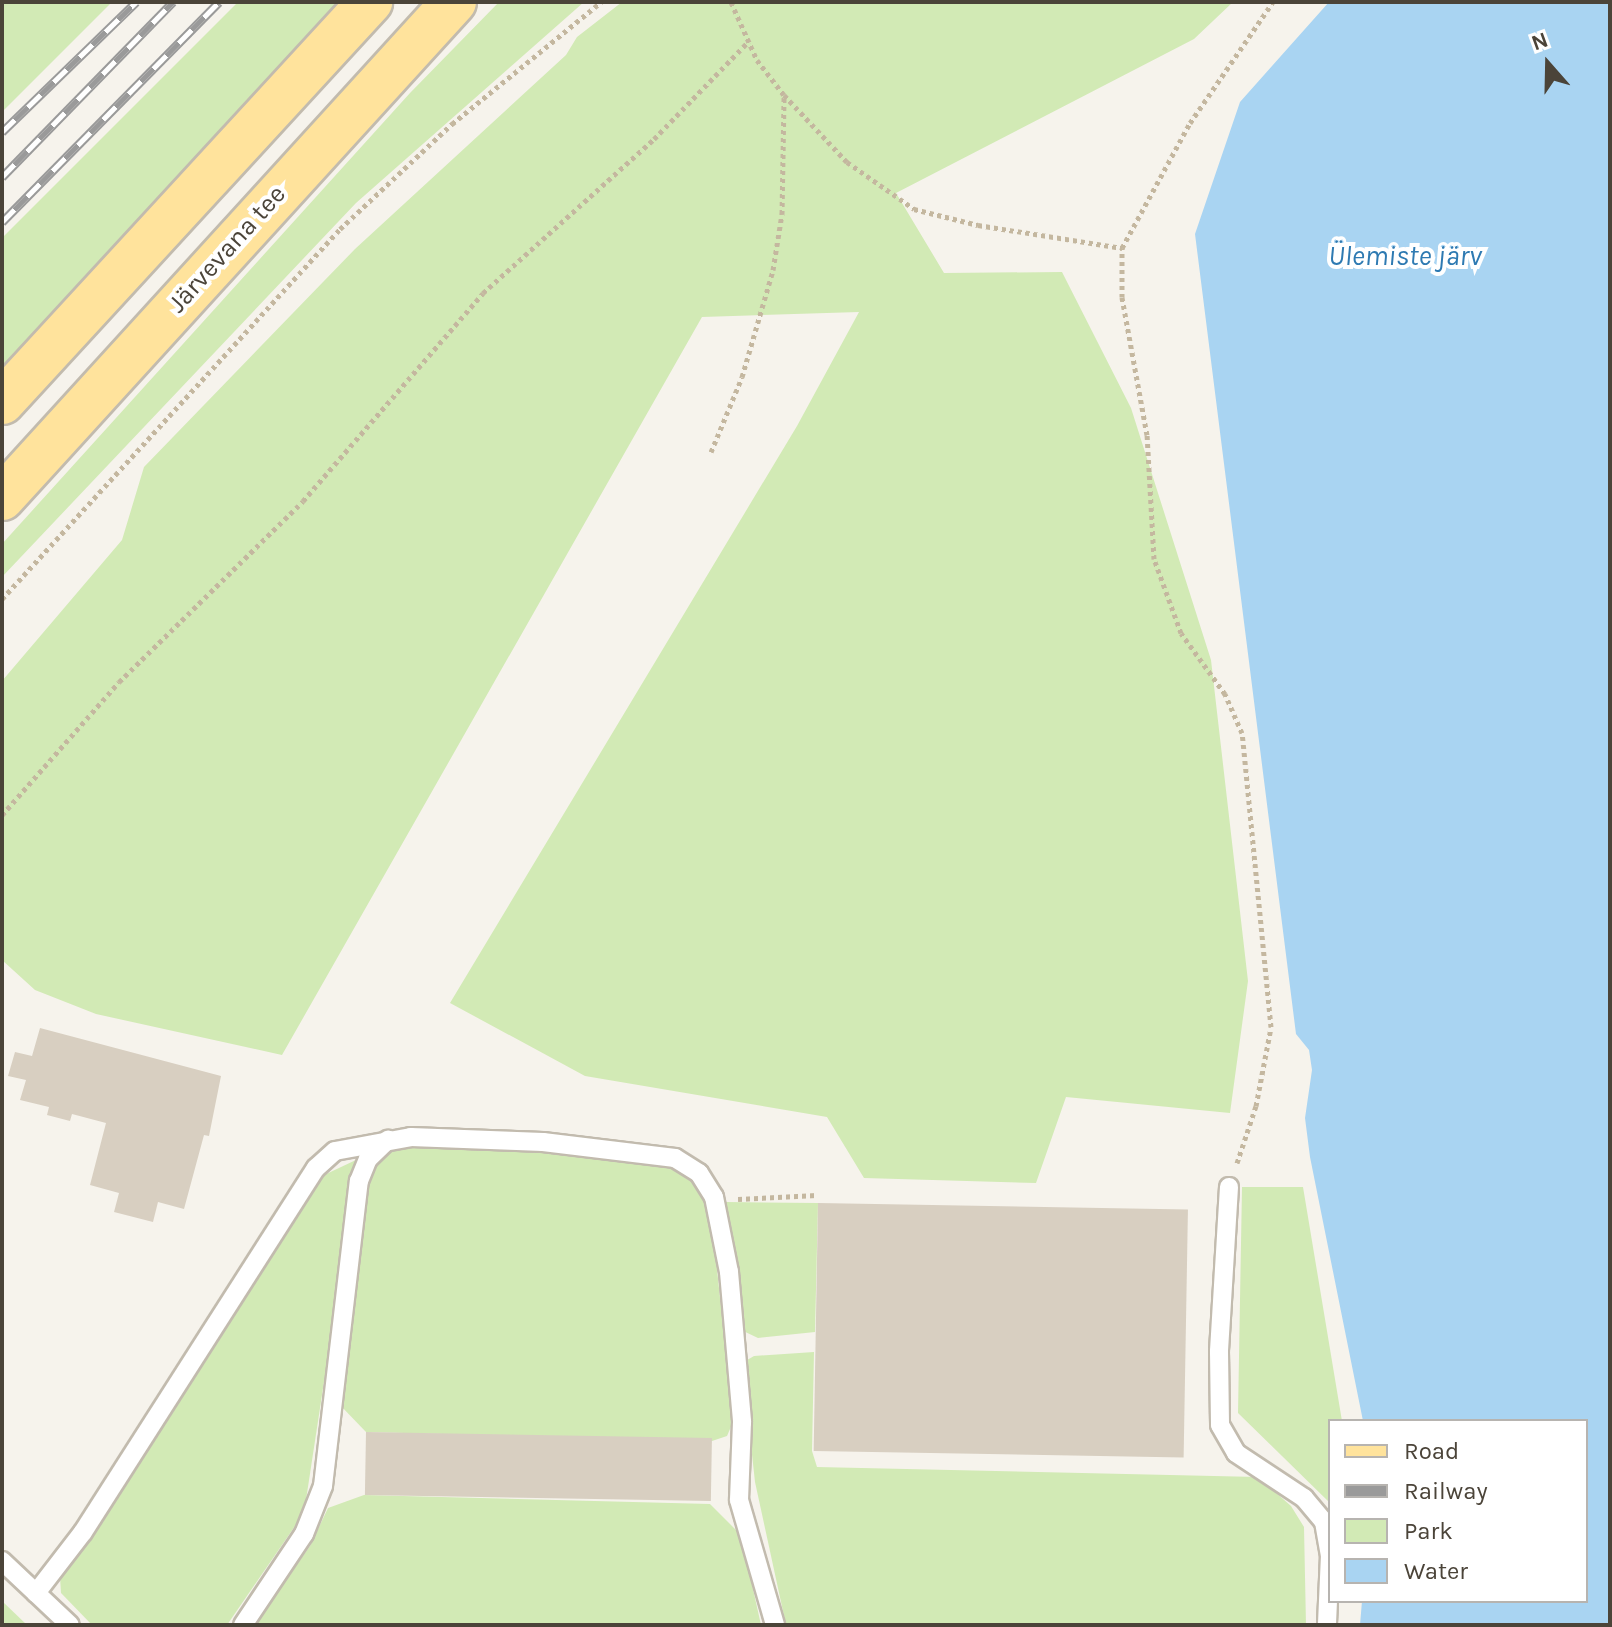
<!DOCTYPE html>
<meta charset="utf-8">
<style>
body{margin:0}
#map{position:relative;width:1612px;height:1627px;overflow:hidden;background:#f6f3ec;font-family:Karla,sans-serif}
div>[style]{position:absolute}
.green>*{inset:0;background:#d2eab5}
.water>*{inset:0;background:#a9d4f2}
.building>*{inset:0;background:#d8cfc1;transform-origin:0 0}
.path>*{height:5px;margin-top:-2.5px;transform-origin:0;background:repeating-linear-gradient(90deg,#c4b79f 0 4px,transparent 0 8px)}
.roads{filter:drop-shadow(2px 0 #c2bbae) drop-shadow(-2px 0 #c2bbae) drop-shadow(0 2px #c2bbae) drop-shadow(0 -2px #c2bbae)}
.service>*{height:18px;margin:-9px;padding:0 9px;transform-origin:9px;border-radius:9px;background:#fff}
.primary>*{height:44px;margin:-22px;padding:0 22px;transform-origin:22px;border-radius:22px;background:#ffe39c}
.rail>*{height:9px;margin-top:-4.5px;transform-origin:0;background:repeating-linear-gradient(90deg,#fff 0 18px,#9a9a9a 0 36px);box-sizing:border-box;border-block:2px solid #9a9a9a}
span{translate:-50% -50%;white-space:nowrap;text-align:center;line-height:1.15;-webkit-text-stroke:8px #fff;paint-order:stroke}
.street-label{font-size:26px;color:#4b4439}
.water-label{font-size:28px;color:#2e7ab2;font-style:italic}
.frame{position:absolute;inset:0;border:4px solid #4b4439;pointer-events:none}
.legend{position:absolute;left:1328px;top:1419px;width:260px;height:184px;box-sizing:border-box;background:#fff;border:2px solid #b7b4b0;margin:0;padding:10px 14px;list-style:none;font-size:24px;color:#4b4439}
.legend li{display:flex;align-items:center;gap:16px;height:40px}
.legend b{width:40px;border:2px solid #b7b4b0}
.north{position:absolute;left:1508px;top:24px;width:80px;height:80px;-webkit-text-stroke:6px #fff;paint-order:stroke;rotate:340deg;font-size:22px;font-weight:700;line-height:32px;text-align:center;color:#4b4439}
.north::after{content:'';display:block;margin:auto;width:28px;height:36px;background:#4b4439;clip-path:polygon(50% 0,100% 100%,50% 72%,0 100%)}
</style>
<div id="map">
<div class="green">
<i style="clip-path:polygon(2px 2px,112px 2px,2px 112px)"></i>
<i style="clip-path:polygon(238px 2px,343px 2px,2px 368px,2px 238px)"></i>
<i style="clip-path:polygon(499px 2px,584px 2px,356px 203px,2px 577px,2px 544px,410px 93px)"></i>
<i style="clip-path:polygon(622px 2px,1233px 2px,1194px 39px,896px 193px,944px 273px,1062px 272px,1131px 408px,1211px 660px,1248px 981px,1230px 1113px,1066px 1097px,1036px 1183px,864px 1178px,827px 1117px,585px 1076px,450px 1003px,797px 426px,859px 312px,702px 317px,282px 1055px,96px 1014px,35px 990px,2px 960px,2px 681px,122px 540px,144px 467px,355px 249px,566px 55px,577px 37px)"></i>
<i style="clip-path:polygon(420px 1143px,640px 1158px,673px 1165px,698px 1179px,710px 1202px,733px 1422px,727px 1436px,712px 1441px,366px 1432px,339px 1404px,366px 1180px,376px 1160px,393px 1145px)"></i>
<i style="clip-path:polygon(358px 1159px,304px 1513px,227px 1625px,92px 1625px,61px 1593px,60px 1577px,322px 1176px)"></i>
<i style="clip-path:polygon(1242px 1187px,1303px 1187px,1342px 1421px,1330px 1421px,1330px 1503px,1238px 1413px)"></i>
<i style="clip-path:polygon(726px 1202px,818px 1203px,815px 1332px,758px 1338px,739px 1329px)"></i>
<i style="clip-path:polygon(814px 1352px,812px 1451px,817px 1467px,1258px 1477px,1291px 1506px,1304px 1527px,1306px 1625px,786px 1625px,755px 1482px,742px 1363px,754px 1356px)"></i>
<i style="clip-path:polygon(364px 1495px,710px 1504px,741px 1535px,761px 1625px,254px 1625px,310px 1546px,328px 1508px)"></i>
<i style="clip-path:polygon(2px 1601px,27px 1625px,2px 1625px)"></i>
</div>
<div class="water">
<i style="clip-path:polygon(1329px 2px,1610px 2px,1610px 1625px,1360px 1625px,1362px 1601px,1586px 1601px,1586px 1421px,1363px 1421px,1310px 1157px,1305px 1118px,1312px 1070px,1309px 1050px,1296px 1034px,1195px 234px,1240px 102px)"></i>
</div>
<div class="building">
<i style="clip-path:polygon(40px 1028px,221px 1076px,209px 1136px,204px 1135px,184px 1209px,158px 1202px,153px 1222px,114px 1212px,119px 1193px,90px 1185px,106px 1123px,72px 1114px,70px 1121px,47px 1115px,49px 1107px,20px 1100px,26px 1080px,8px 1076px,15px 1052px,32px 1056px)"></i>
<i style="left:818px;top:1203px;width:370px;height:248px;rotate:1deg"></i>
<i style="left:366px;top:1432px;width:346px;height:63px;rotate:1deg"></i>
</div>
<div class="path">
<i style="left:731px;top:2px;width:64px;rotate:65.9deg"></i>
<i style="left:757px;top:60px;width:44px;rotate:52.4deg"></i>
<i style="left:784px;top:95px;width:92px;rotate:46.8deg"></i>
<i style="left:847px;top:162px;width:82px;rotate:35deg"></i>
<i style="left:914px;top:209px;width:66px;rotate:14deg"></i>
<i style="left:978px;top:225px;width:146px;rotate:9.1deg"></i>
<i style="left:711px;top:452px;width:81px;rotate:-67.5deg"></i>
<i style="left:742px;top:377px;width:111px;rotate:-73.8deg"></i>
<i style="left:773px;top:270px;width:57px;rotate:-80.9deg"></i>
<i style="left:782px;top:214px;width:118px;rotate:-89deg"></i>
<i style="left:2px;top:599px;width:501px;rotate:-47.59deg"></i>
<i style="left:340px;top:229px;width:154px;rotate:-43.2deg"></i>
<i style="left:452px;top:124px;width:193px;rotate:-39.3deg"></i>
<i style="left:2px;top:815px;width:177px;rotate:-48.7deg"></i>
<i style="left:119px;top:682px;width:258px;rotate:-44.5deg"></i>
<i style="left:303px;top:501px;width:275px;rotate:-49.1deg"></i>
<i style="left:483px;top:293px;width:230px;rotate:-42deg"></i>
<i style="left:654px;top:139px;width:136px;rotate:-45.9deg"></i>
<i style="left:1237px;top:1163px;width:60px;rotate:-71.6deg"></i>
<i style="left:1256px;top:1106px;width:80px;rotate:-79.2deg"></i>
<i style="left:1271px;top:1027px;width:295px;rotate:-95.6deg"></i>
<i style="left:1242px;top:733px;width:43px;rotate:-113.6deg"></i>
<i style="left:1225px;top:694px;width:75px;rotate:-125.8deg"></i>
<i style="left:1181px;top:633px;width:79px;rotate:-110deg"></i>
<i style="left:1154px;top:559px;width:124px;rotate:-93.2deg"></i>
<i style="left:1147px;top:435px;width:140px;rotate:-100.3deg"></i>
<i style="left:1122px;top:297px;width:49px;rotate:-90deg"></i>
<i style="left:1122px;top:248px;width:142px;rotate:-61.5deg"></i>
<i style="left:1190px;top:123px;width:147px;rotate:-55.6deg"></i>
<i style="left:738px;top:1199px;width:79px;rotate:-2.9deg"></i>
</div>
<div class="roads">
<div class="service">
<i style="left:1229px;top:1187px;width:165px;rotate:93.5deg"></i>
<i style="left:1219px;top:1352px;width:73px;rotate:89.2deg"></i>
<i style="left:1220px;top:1425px;width:32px;rotate:60deg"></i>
<i style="left:1236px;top:1453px;width:82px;rotate:33.5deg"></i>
<i style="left:1304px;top:1498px;width:31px;rotate:50deg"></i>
<i style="left:1324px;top:1522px;width:34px;rotate:80deg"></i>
<i style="left:1330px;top:1555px;width:70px;rotate:92.5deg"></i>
<i style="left:2px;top:1561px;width:93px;rotate:43.3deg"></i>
<i style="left:36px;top:1593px;width:77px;rotate:-52.4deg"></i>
<i style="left:83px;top:1532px;width:432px;rotate:-57.4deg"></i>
<i style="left:316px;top:1168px;width:25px;rotate:-42deg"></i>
<i style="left:335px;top:1151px;width:77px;rotate:-10.4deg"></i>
<i style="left:411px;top:1137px;width:132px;rotate:2.2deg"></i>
<i style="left:543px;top:1142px;width:133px;rotate:6.9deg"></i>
<i style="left:675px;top:1158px;width:28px;rotate:32deg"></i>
<i style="left:699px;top:1173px;width:28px;rotate:58deg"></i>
<i style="left:714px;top:1197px;width:76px;rotate:78.7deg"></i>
<i style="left:729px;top:1272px;width:151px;rotate:85deg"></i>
<i style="left:742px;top:1422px;width:78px;rotate:92.2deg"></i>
<i style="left:739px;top:1500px;width:130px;rotate:73.9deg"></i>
<i style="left:243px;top:1625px;width:110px;rotate:-56.2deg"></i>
<i style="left:304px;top:1534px;width:52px;rotate:-68.4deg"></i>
<i style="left:323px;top:1486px;width:307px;rotate:-83.3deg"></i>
<i style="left:359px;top:1181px;width:24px;rotate:-68deg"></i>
<i style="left:368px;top:1159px;width:28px;rotate:-44deg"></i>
</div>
<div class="primary">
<i style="left:2px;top:402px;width:544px;rotate:-47.39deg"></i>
<i style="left:2px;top:498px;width:671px;rotate:-47.66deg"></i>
</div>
</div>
<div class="rail">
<i style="left:2px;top:132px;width:187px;rotate:-44.1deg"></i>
<i style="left:2px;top:177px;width:245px;rotate:-45.7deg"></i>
<i style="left:2px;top:222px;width:309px;rotate:-45.4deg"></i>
</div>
<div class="street-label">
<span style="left:227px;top:249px;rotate:-48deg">Järvevana tee</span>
</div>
<div class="water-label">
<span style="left:1405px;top:256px">Ülemiste järv</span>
</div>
<div class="frame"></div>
<ul class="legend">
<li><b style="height:10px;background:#ffe39c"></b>Road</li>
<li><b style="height:10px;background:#9a9a9a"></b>Railway</li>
<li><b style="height:22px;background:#d2eab5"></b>Park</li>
<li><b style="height:22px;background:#a9d4f2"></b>Water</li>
</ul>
<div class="north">N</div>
</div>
